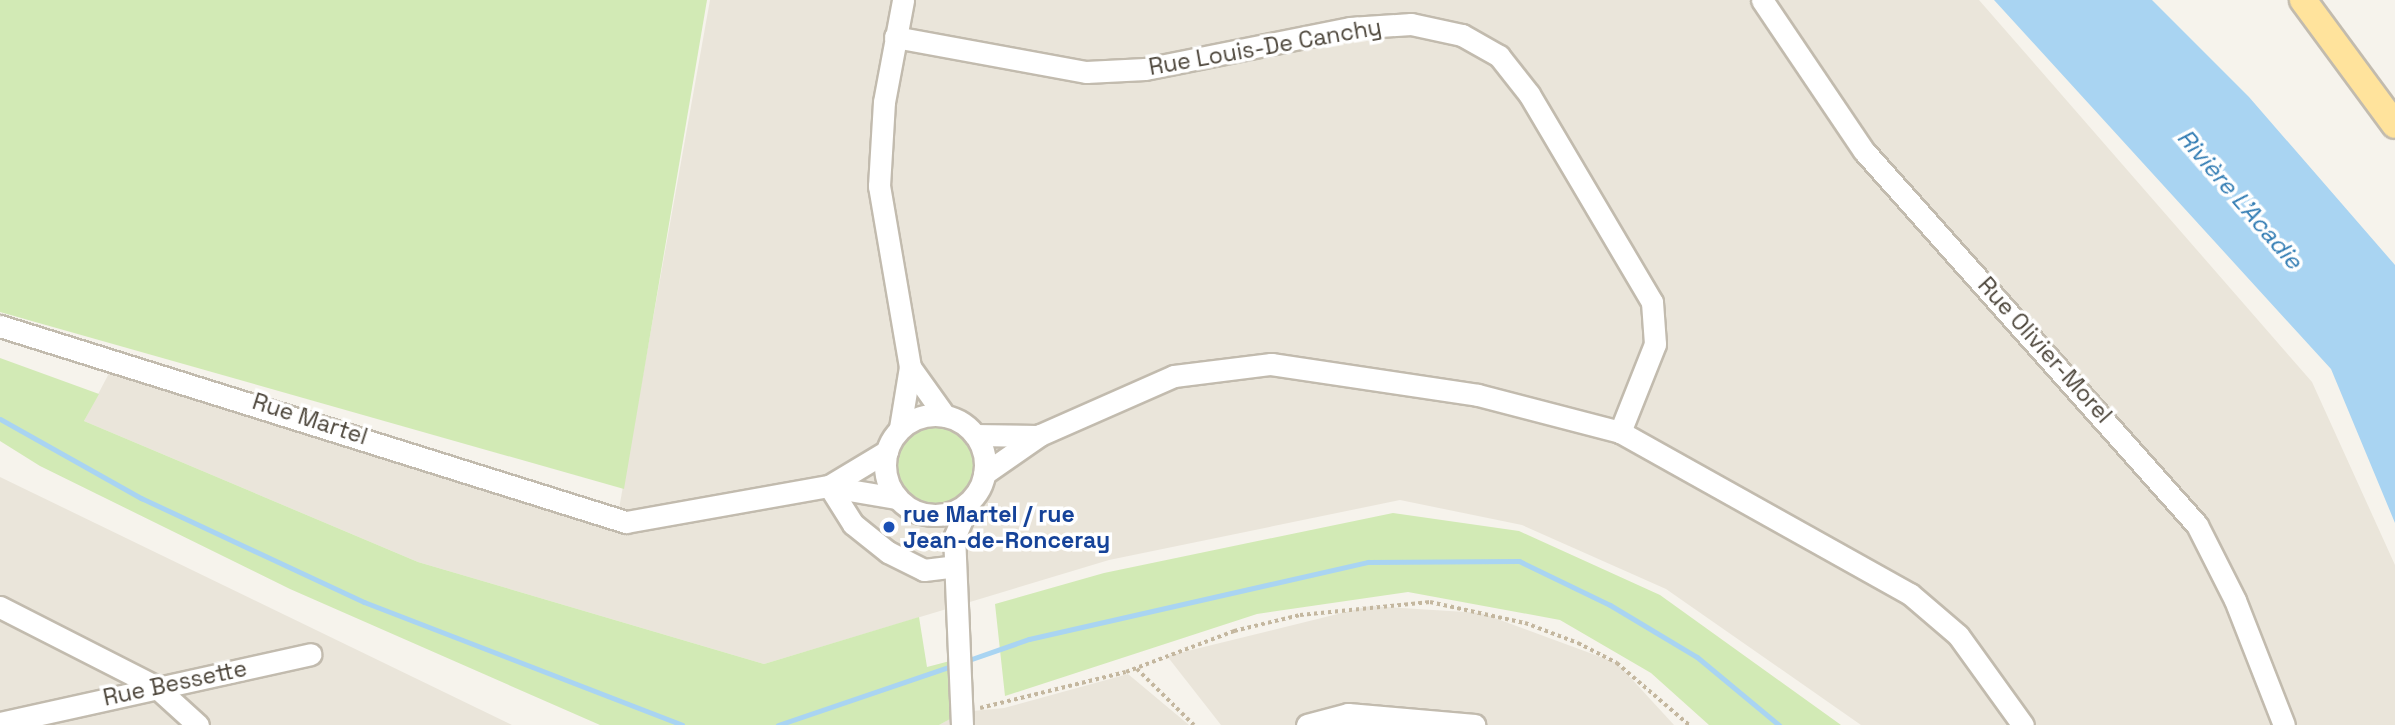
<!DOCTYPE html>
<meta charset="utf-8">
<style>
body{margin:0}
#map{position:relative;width:2395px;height:725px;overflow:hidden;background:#f6f3ec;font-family:"Space Grotesk",sans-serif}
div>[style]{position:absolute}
.residential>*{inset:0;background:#eae5da}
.green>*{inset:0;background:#d2eab5}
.round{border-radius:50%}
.water>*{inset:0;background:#a9d4f2}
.stream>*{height:5px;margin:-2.5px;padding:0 2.5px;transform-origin:2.5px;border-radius:2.5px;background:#a9d4f2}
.path>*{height:3.5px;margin-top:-1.75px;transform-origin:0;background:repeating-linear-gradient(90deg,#c4b79f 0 3.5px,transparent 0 7px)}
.roads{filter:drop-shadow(2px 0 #c2bbae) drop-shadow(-2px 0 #c2bbae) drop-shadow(0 2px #c2bbae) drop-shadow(0 -2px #c2bbae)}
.minor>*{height:21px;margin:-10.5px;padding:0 10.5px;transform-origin:10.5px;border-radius:10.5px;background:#fff}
.minor>.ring{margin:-10.5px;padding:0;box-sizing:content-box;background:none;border:21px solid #fff;border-radius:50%}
.major>*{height:26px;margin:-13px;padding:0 13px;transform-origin:13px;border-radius:13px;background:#ffe39c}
.dots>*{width:19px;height:19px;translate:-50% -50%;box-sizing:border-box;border:4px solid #fff;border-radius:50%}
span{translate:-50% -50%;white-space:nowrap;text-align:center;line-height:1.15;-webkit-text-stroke:7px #fff;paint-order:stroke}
.street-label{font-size:23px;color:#4b4439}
.transit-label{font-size:23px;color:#164399;font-weight:700}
.left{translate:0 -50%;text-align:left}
.water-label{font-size:24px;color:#2e7ab2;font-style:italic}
</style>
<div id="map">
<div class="residential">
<i style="clip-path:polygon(710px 0,1979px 0,2312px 382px,2395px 565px,2395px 725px,1861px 725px,1666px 589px,1522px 525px,1400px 500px,1109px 560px,764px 664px,418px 562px,84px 421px,116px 360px,617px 520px)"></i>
<i style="clip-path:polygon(0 477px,512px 725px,0 725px)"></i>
<i style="clip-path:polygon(1370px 606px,1481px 613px,1617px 663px,1674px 725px,1221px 725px,1167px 656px)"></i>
<i style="clip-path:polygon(1128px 674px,1189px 725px,939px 725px,962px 712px,1004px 708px)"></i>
</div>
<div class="green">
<i style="clip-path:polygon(0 0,707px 0,624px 489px,0 312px)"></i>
<i style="clip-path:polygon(0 358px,99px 394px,84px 421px,418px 562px,764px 664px,919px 617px,927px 667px,950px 661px,952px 718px,939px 725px,600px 725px,290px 589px,40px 466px,0 441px)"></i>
<i class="round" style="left:896px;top:422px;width:84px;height:84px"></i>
<i style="clip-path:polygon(1393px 513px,1519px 531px,1660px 595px,1841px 725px,1709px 725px,1651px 673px,1560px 620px,1408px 592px,1257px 614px,1005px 696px,995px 604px,1104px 573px)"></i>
</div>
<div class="water">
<i style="clip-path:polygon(1994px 0,2152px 0,2249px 97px,2395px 265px,2395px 523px,2331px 369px)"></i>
</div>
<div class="stream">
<i style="left:0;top:419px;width:162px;rotate:29.3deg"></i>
<i style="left:141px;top:498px;width:246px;rotate:25deg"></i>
<i style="left:364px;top:602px;width:341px;rotate:21.1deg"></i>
<i style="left:963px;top:662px;width:70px;rotate:-19.2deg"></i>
<i style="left:1029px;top:639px;width:348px;rotate:-12.8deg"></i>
<i style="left:1368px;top:562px;width:151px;rotate:-0.4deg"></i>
<i style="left:1519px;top:561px;width:101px;rotate:25.8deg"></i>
<i style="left:1610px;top:605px;width:101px;rotate:30.9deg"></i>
<i style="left:1697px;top:657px;width:107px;rotate:39.7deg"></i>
<i style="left:778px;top:725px;width:186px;rotate:-18.8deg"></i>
</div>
<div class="path">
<i style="left:1137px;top:669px;width:80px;rotate:44.5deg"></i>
<i style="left:980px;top:708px;width:150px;rotate:-13.9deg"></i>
<i style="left:1126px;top:672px;width:116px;rotate:-20.8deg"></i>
<i style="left:1234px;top:631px;width:68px;rotate:-13.6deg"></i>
<i style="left:1300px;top:615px;width:131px;rotate:-5.7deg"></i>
<i style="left:1430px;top:602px;width:97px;rotate:12.5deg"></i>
<i style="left:1525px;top:623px;width:57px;rotate:20.7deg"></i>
<i style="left:1578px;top:643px;width:44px;rotate:27.1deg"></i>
<i style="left:1617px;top:663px;width:95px;rotate:40.7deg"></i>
</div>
<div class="roads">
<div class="minor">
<i style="left:1762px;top:0;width:182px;rotate:56deg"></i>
<i style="left:1864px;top:151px;width:501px;rotate:48.32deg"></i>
<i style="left:2197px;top:525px;width:84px;rotate:63.1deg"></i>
<i style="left:2235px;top:600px;width:134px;rotate:68.6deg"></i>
<i style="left:895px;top:37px;width:194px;rotate:10.4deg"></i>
<i style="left:1086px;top:72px;width:59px;rotate:-2.9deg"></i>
<i style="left:1145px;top:69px;width:209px;rotate:-11.3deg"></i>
<i style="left:1350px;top:28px;width:61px;rotate:-3.8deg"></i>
<i style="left:1411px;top:24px;width:52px;rotate:12.2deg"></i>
<i style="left:1462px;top:35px;width:43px;rotate:29.6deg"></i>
<i style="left:1499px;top:56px;width:48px;rotate:51.7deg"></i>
<i style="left:1529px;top:94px;width:242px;rotate:59.4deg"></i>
<i style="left:1652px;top:302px;width:42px;rotate:85.9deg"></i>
<i style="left:1655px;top:344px;width:95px;rotate:111.7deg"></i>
<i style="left:0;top:326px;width:656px;rotate:17.39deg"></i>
<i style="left:626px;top:522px;width:206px;rotate:-10.1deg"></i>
<i style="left:829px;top:486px;width:68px;rotate:-31.1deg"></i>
<i style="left:910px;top:367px;width:60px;rotate:54.5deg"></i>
<i class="ring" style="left:885px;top:415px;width:79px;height:79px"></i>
<i style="left:900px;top:428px;width:62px;rotate:-80.7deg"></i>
<i style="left:910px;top:367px;width:184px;rotate:-99.7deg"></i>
<i style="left:879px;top:186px;width:84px;rotate:-86.6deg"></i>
<i style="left:884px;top:102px;width:104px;rotate:-79.4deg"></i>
<i style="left:975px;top:435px;width:63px;rotate:0.9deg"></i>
<i style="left:984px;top:474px;width:68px;rotate:-34.9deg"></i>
<i style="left:1040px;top:435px;width:146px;rotate:-23.8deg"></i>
<i style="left:1174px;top:376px;width:98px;rotate:-7.1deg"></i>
<i style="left:1271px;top:364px;width:209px;rotate:8.5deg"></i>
<i style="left:1478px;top:395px;width:147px;rotate:14.6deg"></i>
<i style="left:1620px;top:432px;width:332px;rotate:29.2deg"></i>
<i style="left:1910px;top:594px;width:63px;rotate:40.5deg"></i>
<i style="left:1958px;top:635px;width:111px;rotate:54.2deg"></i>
<i style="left:829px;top:486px;width:45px;rotate:57.7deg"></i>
<i style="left:853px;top:524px;width:45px;rotate:38.7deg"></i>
<i style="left:888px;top:552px;width:40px;rotate:26.6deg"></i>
<i style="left:924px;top:570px;width:31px;rotate:-7deg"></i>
<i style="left:831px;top:487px;width:67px;rotate:9.5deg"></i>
<i style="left:0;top:607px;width:174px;rotate:27deg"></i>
<i style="left:155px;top:686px;width:58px;rotate:42.2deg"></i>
<i style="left:0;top:723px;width:318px;rotate:-12.5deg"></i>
<i style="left:962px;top:725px;width:187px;rotate:-92.4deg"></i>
<i style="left:954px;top:538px;width:38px;rotate:-67deg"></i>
<i style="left:1307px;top:725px;width:42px;rotate:-15deg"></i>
<i style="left:1348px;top:714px;width:127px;rotate:5deg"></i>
</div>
<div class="major">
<i style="left:2303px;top:0;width:155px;rotate:53.6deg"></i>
</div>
</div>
<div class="dots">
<i style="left:889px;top:527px;background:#1a4fb4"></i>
</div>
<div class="street-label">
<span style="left:1265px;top:47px;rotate:-10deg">Rue Louis-De Canchy</span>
<span style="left:2045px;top:350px;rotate:48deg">Rue Olivier-Morel</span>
<span style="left:310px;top:419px;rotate:18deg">Rue Martel</span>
<span style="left:175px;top:683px;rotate:-12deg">Rue Bessette</span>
</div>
<div class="transit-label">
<span class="left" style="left:903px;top:527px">rue Martel / rue<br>Jean-de-Ronceray</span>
</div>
<div class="water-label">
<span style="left:2240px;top:199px;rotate:49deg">Rivière L'Acadie</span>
</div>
</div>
